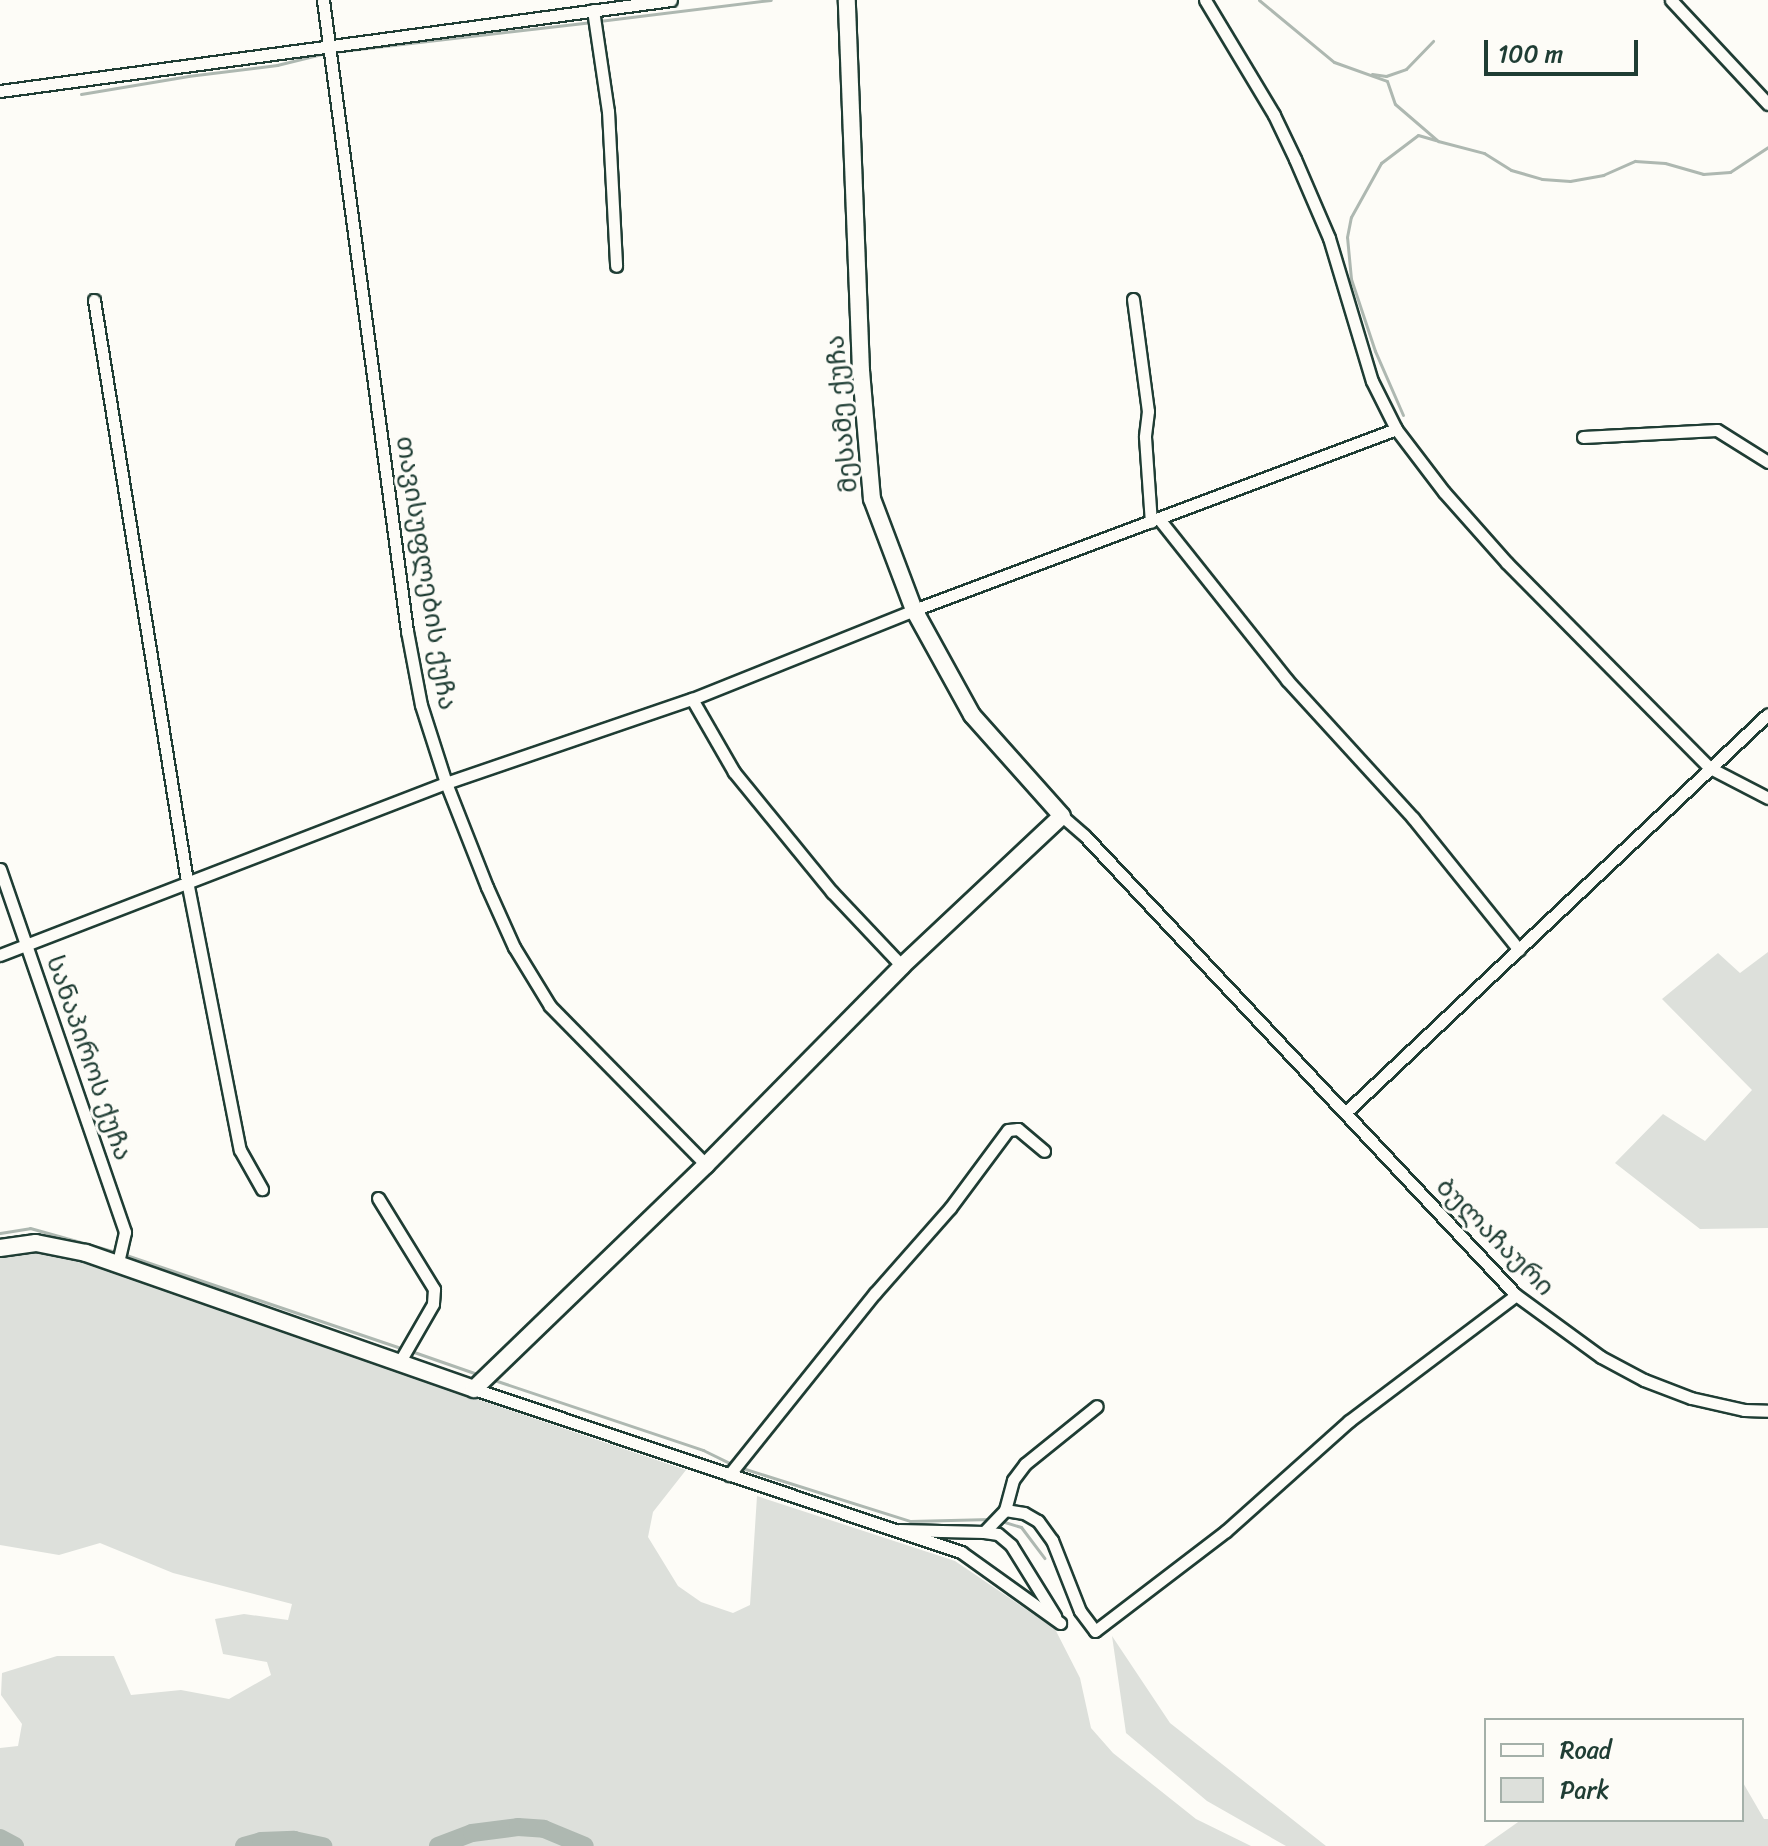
<!DOCTYPE html>
<meta charset="utf-8">
<style>
body{margin:0}
#map{position:relative;width:1768px;height:1846px;overflow:hidden;background:#fdfcf7;font-family:Sriracha,"Noto Sans Georgian",sans-serif}
div>[style]{position:absolute}
.green>*{inset:0;background:#dde0db}
.stream>*{height:3px;margin:-1.5px;padding:0 1.5px;transform-origin:1.5px;border-radius:1.5px;background:#aeb8b1}
.river>*{height:18px;margin:-9px;padding:0 9px;transform-origin:9px;border-radius:9px;background:#aeb8b1}
.roads{filter:drop-shadow(2px 0 #1f3d34) drop-shadow(-2px 0 #1f3d34) drop-shadow(0 2px #1f3d34) drop-shadow(0 -2px #1f3d34)}
.street>*{height:11px;margin:-5.5px;padding:0 5.5px;transform-origin:5.5px;border-radius:5.5px;background:#fdfcf7}
.secondary>*{height:16px;margin:-8px;padding:0 8px;transform-origin:8px;border-radius:8px;background:#fdfcf7}
span{translate:-50% -50%;white-space:nowrap;text-align:center;line-height:1.15;-webkit-text-stroke:6px #fdfcf7;paint-order:stroke}
.street-label{font-size:26px;color:#1f3d34}
.legend{position:absolute;left:1484px;top:1718px;width:260px;height:104px;box-sizing:border-box;background:#fdfcf7;border:2px solid #a4b0a9;margin:0;padding:10px 14px;list-style:none;font-size:24px;color:#1f3d34}
.legend li{display:flex;align-items:center;gap:16px;height:40px}
.legend b{width:40px;border:2px solid #a4b0a9}
.scale{position:absolute;left:1484px;top:40px;width:154px;height:36px;box-sizing:border-box;border:4px solid #1f3d34;border-top:0;padding-left:10px;font-size:24px;line-height:28px;white-space:nowrap;color:#1f3d34;-webkit-text-stroke:6px #fdfcf7;paint-order:stroke}
</style>
<div id="map">
<div class="green">
<i style="clip-path:polygon(1768px 952px,1768px 1228px,1700px 1229px,1615px 1163px,1663px 1114px,1705px 1141px,1752px 1090px,1662px 999px,1718px 953px,1740px 973px)"></i>
<i style="clip-path:polygon(35px 1251px,92px 1263px,271px 1329px,686px 1470px,653px 1512px,648px 1537px,678px 1586px,701px 1602px,733px 1613px,750px 1605px,757px 1496px,955px 1561px,1055px 1629px,1080px 1678px,1091px 1728px,1113px 1753px,1196px 1819px,1251px 1846px,0 1846px,0 1748px,18px 1746px,22px 1724px,1px 1695px,2px 1673px,57px 1656px,114px 1656px,131px 1695px,181px 1690px,229px 1699px,271px 1675px,267px 1662px,223px 1654px,215px 1619px,244px 1614px,288px 1620px,292px 1604px,173px 1573px,100px 1543px,59px 1555px,0 1545px,0 1256px)"></i>
<i style="clip-path:polygon(1112px 1636px,1170px 1723px,1326px 1846px,1286px 1846px,1207px 1801px,1126px 1733px)"></i>
<i style="clip-path:polygon(1742px 1781px,1764px 1819px,1768px 1819px,1768px 1846px,1484px 1846px,1521px 1820px,1742px 1820px)"></i>
</div>
<div class="stream">
<i style="left:1259px;top:0;width:97px;rotate:39.6deg"></i>
<i style="left:1334px;top:62px;width:56px;rotate:19.7deg"></i>
<i style="left:1387px;top:81px;width:24px;rotate:71deg"></i>
<i style="left:1395px;top:104px;width:57px;rotate:40.7deg"></i>
<i style="left:1438px;top:141px;width:48px;rotate:14.6deg"></i>
<i style="left:1484px;top:153px;width:32px;rotate:32deg"></i>
<i style="left:1511px;top:170px;width:32px;rotate:16deg"></i>
<i style="left:1542px;top:179px;width:28px;rotate:4deg"></i>
<i style="left:1570px;top:181px;width:34px;rotate:-10deg"></i>
<i style="left:1603px;top:175px;width:35px;rotate:-24deg"></i>
<i style="left:1635px;top:161px;width:30px;rotate:4deg"></i>
<i style="left:1665px;top:163px;width:40px;rotate:16deg"></i>
<i style="left:1703px;top:174px;width:27px;rotate:-4deg"></i>
<i style="left:1730px;top:172px;width:45px;rotate:-33.3deg"></i>
<i style="left:599px;top:21px;width:173px;rotate:-7deg"></i>
<i style="left:333px;top:52px;width:261px;rotate:-6.6deg"></i>
<i style="left:1372px;top:74px;width:14px;rotate:8deg"></i>
<i style="left:1386px;top:76px;width:21px;rotate:-19deg"></i>
<i style="left:1406px;top:69px;width:39px;rotate:-46deg"></i>
<i style="left:81px;top:94px;width:109px;rotate:-9.5deg"></i>
<i style="left:188px;top:76px;width:90px;rotate:-7deg"></i>
<i style="left:277px;top:65px;width:50px;rotate:-13.8deg"></i>
<i style="left:1403px;top:415px;width:70px;rotate:-113.6deg"></i>
<i style="left:1375px;top:351px;width:76px;rotate:-108.4deg"></i>
<i style="left:1351px;top:279px;width:42px;rotate:-95.4deg"></i>
<i style="left:1347px;top:237px;width:20px;rotate:-79deg"></i>
<i style="left:1351px;top:217px;width:62px;rotate:-60.9deg"></i>
<i style="left:1381px;top:163px;width:46px;rotate:-37.1deg"></i>
<i style="left:1418px;top:135px;width:19px;rotate:16deg"></i>
<i style="left:0;top:1233px;width:30px;rotate:-9deg"></i>
<i style="left:30px;top:1228px;width:89px;rotate:15.6deg"></i>
<i style="left:123px;top:1254px;width:297px;rotate:18.7deg"></i>
<i style="left:411px;top:1351px;width:73px;rotate:19.2deg"></i>
<i style="left:491px;top:1379px;width:224px;rotate:18.5deg"></i>
<i style="left:703px;top:1450px;width:32px;rotate:26deg"></i>
<i style="left:739px;top:1467px;width:179px;rotate:17.5deg"></i>
<i style="left:910px;top:1521px;width:81px;rotate:-1.4deg"></i>
<i style="left:998px;top:1520px;width:24px;rotate:17deg"></i>
<i style="left:1021px;top:1527px;width:39px;rotate:53deg"></i>
</div>
<div class="river">
<i style="left:0;top:1838px;width:17px;rotate:28deg"></i>
<i style="left:244px;top:1846px;width:18px;rotate:-16deg"></i>
<i style="left:261px;top:1841px;width:33px;rotate:-2deg"></i>
<i style="left:294px;top:1840px;width:30px;rotate:12deg"></i>
<i style="left:438px;top:1846px;width:36px;rotate:-21deg"></i>
<i style="left:472px;top:1833px;width:46px;rotate:-7.4deg"></i>
<i style="left:518px;top:1827px;width:26px;rotate:4deg"></i>
<i style="left:544px;top:1829px;width:44px;rotate:22.5deg"></i>
</div>
<div class="roads">
<div class="street">
<i style="left:323px;top:0;width:637px;rotate:82.42deg"></i>
<i style="left:407px;top:631px;width:75px;rotate:79.3deg"></i>
<i style="left:421px;top:705px;width:82px;rotate:72.2deg"></i>
<i style="left:446px;top:783px;width:112px;rotate:68.5deg"></i>
<i style="left:487px;top:887px;width:66px;rotate:65.8deg"></i>
<i style="left:514px;top:947px;width:69px;rotate:58.6deg"></i>
<i style="left:550px;top:1006px;width:223px;rotate:45.5deg"></i>
<i style="left:1205px;top:0;width:134px;rotate:59deg"></i>
<i style="left:1274px;top:115px;width:49px;rotate:64.5deg"></i>
<i style="left:1295px;top:159px;width:86px;rotate:66.7deg"></i>
<i style="left:1329px;top:238px;width:149px;rotate:73.3deg"></i>
<i style="left:1372px;top:381px;width:54px;rotate:63.4deg"></i>
<i style="left:1396px;top:429px;width:79px;rotate:52.7deg"></i>
<i style="left:1444px;top:492px;width:95px;rotate:48.4deg"></i>
<i style="left:1507px;top:563px;width:289px;rotate:45.3deg"></i>
<i style="left:1710px;top:768px;width:65px;rotate:27.3deg"></i>
<i style="left:1671px;top:0;width:142px;rotate:47deg"></i>
<i style="left:593px;top:10px;width:102px;rotate:81.6deg"></i>
<i style="left:608px;top:111px;width:155px;rotate:87deg"></i>
<i style="left:0;top:91px;width:677px;rotate:-7.72deg"></i>
<i style="left:1133px;top:299px;width:113px;rotate:82.4deg"></i>
<i style="left:1148px;top:411px;width:26px;rotate:97deg"></i>
<i style="left:1145px;top:437px;width:85px;rotate:86deg"></i>
<i style="left:94px;top:300px;width:588px;rotate:80.91deg"></i>
<i style="left:187px;top:881px;width:274px;rotate:78.9deg"></i>
<i style="left:240px;top:1150px;width:45px;rotate:60.6deg"></i>
<i style="left:1583px;top:437px;width:134px;rotate:-3deg"></i>
<i style="left:1717px;top:430px;width:60px;rotate:32.1deg"></i>
<i style="left:1159px;top:519px;width:206px;rotate:51.5deg"></i>
<i style="left:1287px;top:680px;width:187px;rotate:47.6deg"></i>
<i style="left:1413px;top:818px;width:169px;rotate:51.2deg"></i>
<i style="left:692px;top:699px;width:84px;rotate:60.1deg"></i>
<i style="left:734px;top:772px;width:155px;rotate:50.8deg"></i>
<i style="left:832px;top:892px;width:102px;rotate:46.6deg"></i>
<i style="left:1062px;top:816px;width:29px;rotate:41deg"></i>
<i style="left:1084px;top:835px;width:631px;rotate:46.8deg"></i>
<i style="left:1516px;top:1295px;width:105px;rotate:36.1deg"></i>
<i style="left:1601px;top:1357px;width:49px;rotate:28.1deg"></i>
<i style="left:1644px;top:1380px;width:50px;rotate:21deg"></i>
<i style="left:1691px;top:1398px;width:54px;rotate:12.8deg"></i>
<i style="left:1744px;top:1410px;width:24px;rotate:2deg"></i>
<i style="left:0;top:869px;width:384px;rotate:71deg"></i>
<i style="left:125px;top:1232px;width:32px;rotate:103deg"></i>
<i style="left:0;top:955px;width:478px;rotate:-21.1deg"></i>
<i style="left:446px;top:783px;width:260px;rotate:-18.9deg"></i>
<i style="left:692px;top:699px;width:239px;rotate:-21.8deg"></i>
<i style="left:914px;top:610px;width:515px;rotate:-20.58deg"></i>
<i style="left:1345px;top:1113px;width:581px;rotate:-43.33deg"></i>
<i style="left:378px;top:1198px;width:107px;rotate:58.4deg"></i>
<i style="left:434px;top:1289px;width:15px;rotate:94deg"></i>
<i style="left:433px;top:1304px;width:68px;rotate:120deg"></i>
<i style="left:474px;top:1389px;width:514px;rotate:18.51deg"></i>
<i style="left:961px;top:1552px;width:122px;rotate:35.6deg"></i>
<i style="left:729px;top:1475px;width:233px;rotate:-51.3deg"></i>
<i style="left:875px;top:1293px;width:113px;rotate:-48.6deg"></i>
<i style="left:950px;top:1208px;width:97px;rotate:-53.4deg"></i>
<i style="left:1008px;top:1130px;width:10px;rotate:-6deg"></i>
<i style="left:1018px;top:1129px;width:34px;rotate:40deg"></i>
<i style="left:1005px;top:1510px;width:31px;rotate:-75deg"></i>
<i style="left:1013px;top:1480px;width:20px;rotate:-53deg"></i>
<i style="left:1025px;top:1464px;width:92px;rotate:-38.9deg"></i>
<i style="left:899px;top:1530px;width:85px;rotate:1.3deg"></i>
<i style="left:984px;top:1532px;width:30px;rotate:-46deg"></i>
<i style="left:1005px;top:1510px;width:19px;rotate:9deg"></i>
<i style="left:1024px;top:1513px;width:16px;rotate:30deg"></i>
<i style="left:1038px;top:1521px;width:24px;rotate:54deg"></i>
<i style="left:1052px;top:1540px;width:76px;rotate:68.5deg"></i>
<i style="left:1080px;top:1611px;width:25px;rotate:53deg"></i>
<i style="left:1095px;top:1631px;width:165px;rotate:-37.4deg"></i>
<i style="left:1226px;top:1531px;width:165px;rotate:-41.8deg"></i>
<i style="left:1349px;top:1421px;width:209px;rotate:-37deg"></i>
<i style="left:984px;top:1532px;width:14px;rotate:8deg"></i>
<i style="left:998px;top:1534px;width:17px;rotate:40deg"></i>
<i style="left:1011px;top:1545px;width:84px;rotate:58.2deg"></i>
</div>
<div class="secondary">
<i style="left:0;top:1248px;width:36px;rotate:-8deg"></i>
<i style="left:36px;top:1243px;width:51px;rotate:11.3deg"></i>
<i style="left:86px;top:1253px;width:411px;rotate:19.3deg"></i>
<i style="left:474px;top:1389px;width:322px;rotate:-44deg"></i>
<i style="left:706px;top:1165px;width:279px;rotate:-45.4deg"></i>
<i style="left:902px;top:966px;width:219px;rotate:-43.2deg"></i>
<i style="left:1062px;top:816px;width:135px;rotate:-131.7deg"></i>
<i style="left:972px;top:715px;width:120px;rotate:-118.9deg"></i>
<i style="left:914px;top:610px;width:119px;rotate:-110.7deg"></i>
<i style="left:872px;top:499px;width:128px;rotate:-94.9deg"></i>
<i style="left:861px;top:371px;width:371px;rotate:-92.2deg"></i>
</div>
</div>
<div class="street-label">
<span style="left:842px;top:414px;rotate:-95deg">მესამე ქუჩა</span>
<span style="left:426px;top:573px;rotate:81deg">თავისუფლების ქუჩა</span>
<span style="left:89px;top:1058px;rotate:71deg">სანაპიროს ქუჩა</span>
<span style="left:1495px;top:1237px;rotate:45deg">ბულაჩაური</span>
</div>
<ul class="legend">
<li><b style="height:10px;background:#fdfcf7"></b>Road</li>
<li><b style="height:22px;background:#dde0db"></b>Park</li>
</ul>
<div class="scale">100 m</div>
</div>
